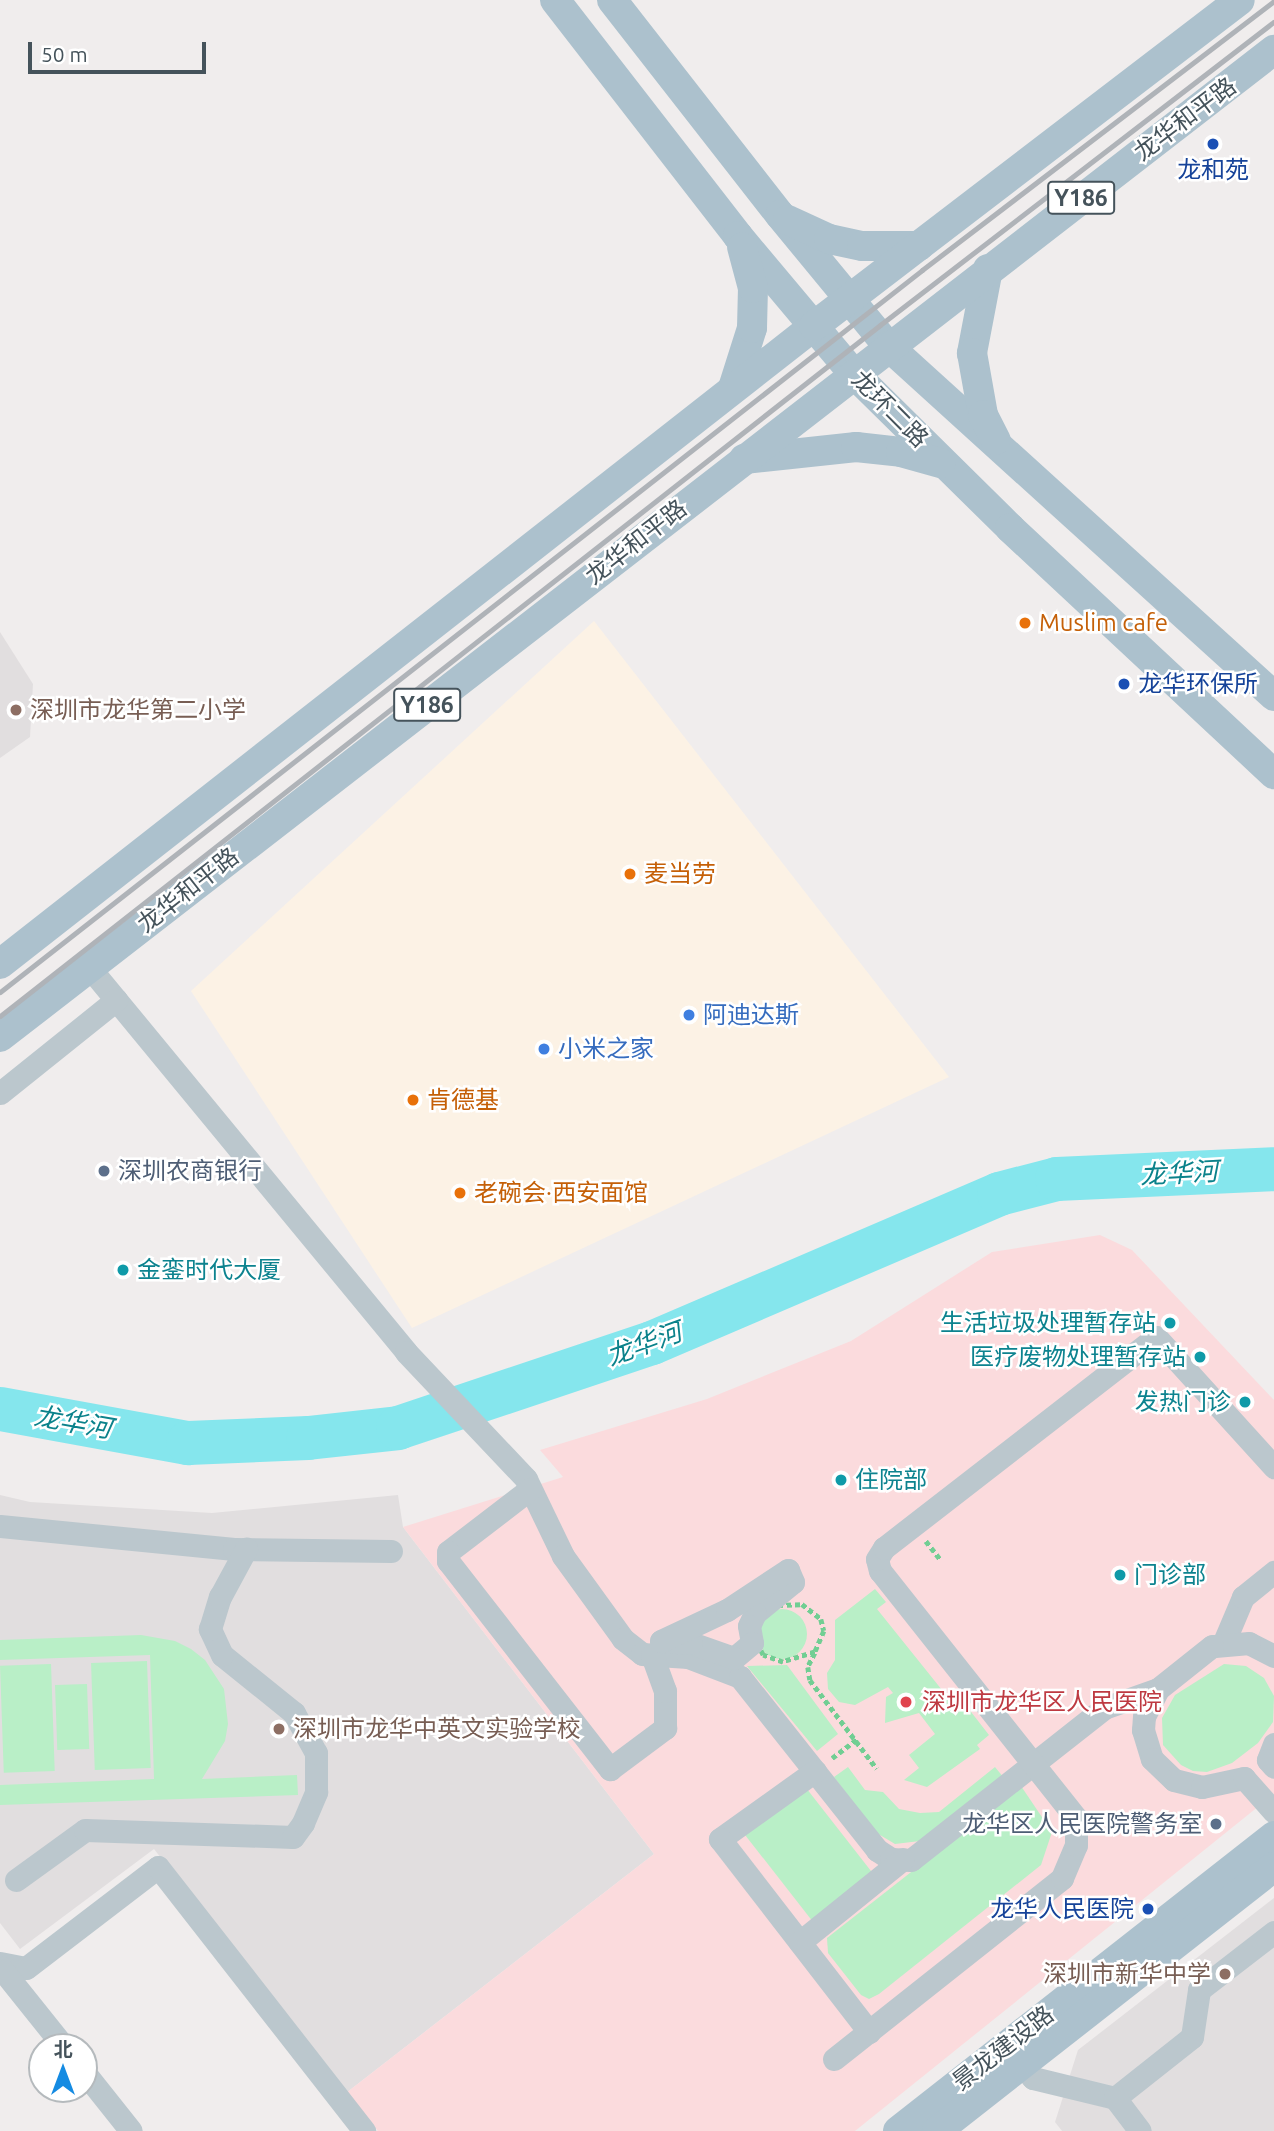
<!DOCTYPE html>
<meta charset="utf-8">
<style>
body{margin:0}
#map{position:relative;width:1274px;height:2131px;overflow:hidden;background:#f0eded;font-family:Ubuntu,"Noto Sans SC",sans-serif}
div>[style]{position:absolute}
.commercial>*{inset:0;background:#fcf2e5}
.education>*{inset:0;background:#e1dedf}
.medical>*{inset:0;background:#fbdbdd}
.green>*{inset:0;background:#b9efc7;transform-origin:0 0}
.round{border-radius:50%}
.river>*{height:44px;margin:-22px;padding:0 22px;transform-origin:22px;border-radius:22px;background:#85e6ed}
.path>*{height:4.5px;margin-top:-2.25px;transform-origin:0;background:repeating-linear-gradient(90deg,#71ce93 0 5px,transparent 0 8.5px)}
.minor>*{height:23px;margin:-11.5px;padding:0 11.5px;transform-origin:11.5px;border-radius:11.5px;background:#bbc7cd}
.major>*{height:30px;margin:-15px;padding:0 15px;transform-origin:15px;border-radius:15px;background:#acc1cd}
.rail>*{height:5px;margin:-2.5px;padding:0 2.5px;transform-origin:2.5px;border-radius:2.5px;background:#afb3b8}
.dots>*{width:19px;height:19px;translate:-50% -50%;box-sizing:border-box;border:4px solid #fff;border-radius:50%}
span{translate:-50% -50%;white-space:nowrap;text-align:center;line-height:1.15;-webkit-text-stroke:5px #fff;paint-order:stroke}
.shield-label span{padding:2px 5px;background:#fff;border:2px solid;border-radius:5px;-webkit-text-stroke-width:0}
.shield-label{font-size:23px;color:#45535b;font-weight:700}
.street-label{font-size:24px;color:#45535b}
.transit-label{font-size:24px;color:#164399}
.left{translate:0 -50%;text-align:left}
.right{translate:-100% -50%;text-align:right}
.food-label{font-size:24px;color:#c56008}
.education-label{font-size:24px;color:#785e54}
.shop-label{font-size:24px;color:#366cbe}
.service-label{font-size:24px;color:#4e5e75}
.culture-label{font-size:24px;color:#0d838f}
.health-label{font-size:24px;color:#be3a42}
.water-label{font-size:26px;color:#0b828b;font-style:italic}
.north{position:absolute;left:28px;top:2033px;width:70px;height:70px;box-sizing:border-box;background:#fff;border:2px solid #b5babd;border-radius:50%;rotate:0deg;font-size:19px;font-weight:700;line-height:28px;text-align:center;color:#45535b}
.north::after{content:'';display:block;margin:auto;width:24px;height:32px;background:#158be2;clip-path:polygon(50% 0,100% 100%,50% 72%,0 100%)}
.scale{position:absolute;left:28px;top:42px;width:178px;height:32px;box-sizing:border-box;border:4px solid #45535b;border-top:0;padding-left:9px;font-size:21px;line-height:24px;white-space:nowrap;color:#45535b;-webkit-text-stroke:5px #fff;paint-order:stroke}
</style>
<div id="map">
<div class="commercial">
<i style="clip-path:polygon(594px 621px,949px 1077px,412px 1328px,191px 991px)"></i>
</div>
<div class="education">
<i style="clip-path:polygon(0 632px,33px 684px,30px 737px,0 758px)"></i>
<i style="clip-path:polygon(0 1495px,30px 1502px,212px 1513px,398px 1495px,403px 1527px,654px 1854px,346px 2093px,154px 1849px,20px 1949px,0 1923px)"></i>
<i style="clip-path:polygon(1274px 1898px,1274px 2131px,1062px 2131px,1055px 2122px,1078px 2050px)"></i>
</div>
<div class="medical">
<i style="clip-path:polygon(1100px 1235px,1132px 1250px,1274px 1400px,1274px 1794px,855px 2131px,378px 2131px,346px 2093px,654px 1854px,403px 1527px,563px 1477px,540px 1450px,707px 1399px,851px 1341px,992px 1252px)"></i>
</div>
<div class="green">
<i style="clip-path:polygon(875px 1589px,886px 1602px,877px 1609px,946px 1695px,954px 1690px,989px 1735px,977px 1745px,980px 1749px,927px 1787px,904px 1780px,919px 1768px,909px 1755px,935px 1734px,919px 1713px,885px 1723px,886px 1697px,893px 1693px,888px 1687px,855px 1705px,839px 1702px,828px 1689px,827px 1673px,835px 1660px,835px 1620px)"></i>
<i class="round" style="left:757px;top:1609px;width:50px;height:50px"></i>
<i style="clip-path:polygon(141px 1635px,175px 1641px,191px 1649px,205px 1660px,224px 1689px,228px 1724px,225px 1741px,202px 1779px,297px 1775px,298px 1795px,0 1805px,0 1785px,154px 1779px,150px 1655px,0 1660px,0 1640px)"></i>
<i style="left:147px;top:1661px;width:107px;height:56px;rotate:88deg"></i>
<i style="left:51px;top:1664px;width:107px;height:51px;rotate:88deg"></i>
<i style="clip-path:polygon(1224px 1664px,1246px 1666px,1264px 1678px,1274px 1696px,1273px 1722px,1258px 1743px,1232px 1763px,1207px 1772px,1193px 1771px,1181px 1765px,1163px 1745px,1162px 1718px,1175px 1695px)"></i>
<i style="clip-path:polygon(787px 1665px,838px 1734px,817px 1751px,747px 1666px)"></i>
<i style="left:87px;top:1684px;width:65px;height:32px;rotate:88deg"></i>
<i style="clip-path:polygon(848px 1767px,865px 1790px,883px 1792px,899px 1809px,920px 1813px,939px 1812px,995px 1767px,1004px 1778px,920px 1841px,895px 1844px,875px 1832px,834px 1777px)"></i>
<i style="left:803px;top:1784px;width:113px;height:77px;rotate:52deg"></i>
<i style="clip-path:polygon(1021px 1786px,1052px 1832px,1041px 1865px,879px 1994px,869px 1999px,861px 1995px,828px 1953px,827px 1938px)"></i>
</div>
<div class="river">
<i style="left:0;top:1409px;width:191px;rotate:10.3deg"></i>
<i style="left:188px;top:1443px;width:120px;rotate:-2.4deg"></i>
<i style="left:308px;top:1438px;width:91px;rotate:-6.3deg"></i>
<i style="left:398px;top:1428px;width:268px;rotate:-18.5deg"></i>
<i style="left:652px;top:1343px;width:378px;rotate:-23.2deg"></i>
<i style="left:999px;top:1194px;width:60px;rotate:-14.5deg"></i>
<i style="left:1057px;top:1179px;width:217px;rotate:-2.6deg"></i>
</div>
<div class="path">
<i style="left:926px;top:1541px;width:24px;rotate:52deg"></i>
<i style="left:802px;top:1604px;width:24px;rotate:38deg"></i>
<i style="left:821px;top:1619px;width:12px;rotate:76deg"></i>
<i style="left:824px;top:1631px;width:23px;rotate:113deg"></i>
<i style="left:815px;top:1652px;width:34px;rotate:163deg"></i>
<i style="left:783px;top:1662px;width:21px;rotate:-161deg"></i>
<i style="left:763px;top:1655px;width:21px;rotate:-118deg"></i>
<i style="left:753px;top:1636px;width:21px;rotate:-73deg"></i>
<i style="left:759px;top:1616px;width:22px;rotate:-30deg"></i>
<i style="left:778px;top:1605px;width:24px;rotate:-2deg"></i>
<i style="left:815px;top:1653px;width:16px;rotate:117deg"></i>
<i style="left:808px;top:1667px;width:13px;rotate:81deg"></i>
<i style="left:810px;top:1680px;width:111px;rotate:53deg"></i>
<i style="left:832px;top:1758px;width:31px;rotate:-37deg"></i>
</div>
<div class="minor">
<i style="left:89px;top:967px;width:499px;rotate:50.5deg"></i>
<i style="left:406px;top:1352px;width:175px;rotate:46.6deg"></i>
<i style="left:526px;top:1479px;width:85px;rotate:64.3deg"></i>
<i style="left:563px;top:1556px;width:102px;rotate:54.1deg"></i>
<i style="left:623px;top:1639px;width:24px;rotate:38deg"></i>
<i style="left:642px;top:1654px;width:46px;rotate:3.7deg"></i>
<i style="left:688px;top:1657px;width:56px;rotate:21deg"></i>
<i style="left:740px;top:1677px;width:221px;rotate:51.6deg"></i>
<i style="left:877px;top:1850px;width:17px;rotate:33deg"></i>
<i style="left:891px;top:1859px;width:20px;rotate:3deg"></i>
<i style="left:911px;top:1860px;width:246px;rotate:-38.2deg"></i>
<i style="left:1104px;top:1708px;width:57px;rotate:-19.4deg"></i>
<i style="left:0;top:1093px;width:149px;rotate:-38.7deg"></i>
<i style="left:530px;top:1489px;width:103px;rotate:142.5deg"></i>
<i style="left:448px;top:1552px;width:9px;rotate:90deg"></i>
<i style="left:448px;top:1561px;width:264px;rotate:52.1deg"></i>
<i style="left:610px;top:1769px;width:69px;rotate:-36.7deg"></i>
<i style="left:665px;top:1728px;width:37px;rotate:-90deg"></i>
<i style="left:665px;top:1691px;width:38px;rotate:-110deg"></i>
<i style="left:0;top:1526px;width:235px;rotate:5.6deg"></i>
<i style="left:234px;top:1549px;width:157px;rotate:0.7deg"></i>
<i style="left:788px;top:1570px;width:13px;rotate:67deg"></i>
<i style="left:793px;top:1582px;width:49px;rotate:140.8deg"></i>
<i style="left:755px;top:1613px;width:14px;rotate:115deg"></i>
<i style="left:749px;top:1626px;width:17px;rotate:80deg"></i>
<i style="left:752px;top:1643px;width:23px;rotate:140deg"></i>
<i style="left:734px;top:1658px;width:46px;rotate:-160.8deg"></i>
<i style="left:691px;top:1643px;width:30px;rotate:-176deg"></i>
<i style="left:661px;top:1641px;width:73px;rotate:-25.2deg"></i>
<i style="left:727px;top:1610px;width:73px;rotate:-33.3deg"></i>
<i style="left:1224px;top:1642px;width:49px;rotate:-67.1deg"></i>
<i style="left:1243px;top:1597px;width:40px;rotate:-39deg"></i>
<i style="left:1274px;top:1656px;width:28px;rotate:-153deg"></i>
<i style="left:1249px;top:1643px;width:37px;rotate:175deg"></i>
<i style="left:1212px;top:1646px;width:69px;rotate:141.5deg"></i>
<i style="left:1158px;top:1689px;width:30px;rotate:117deg"></i>
<i style="left:1144px;top:1716px;width:14px;rotate:94deg"></i>
<i style="left:1143px;top:1730px;width:30px;rotate:73deg"></i>
<i style="left:1152px;top:1759px;width:30px;rotate:44deg"></i>
<i style="left:1174px;top:1780px;width:29px;rotate:14deg"></i>
<i style="left:1202px;top:1787px;width:43px;rotate:-12.1deg"></i>
<i style="left:1244px;top:1778px;width:45px;rotate:48.6deg"></i>
<i style="left:1274px;top:1744px;width:17px;rotate:111deg"></i>
<i style="left:1268px;top:1760px;width:9px;rotate:49deg"></i>
<i style="left:815px;top:1771px;width:117px;rotate:144.4deg"></i>
<i style="left:720px;top:1839px;width:244px;rotate:52.3deg"></i>
<i style="left:16px;top:1880px;width:85px;rotate:-35.9deg"></i>
<i style="left:85px;top:1830px;width:208px;rotate:1.9deg"></i>
<i style="left:293px;top:1837px;width:17px;rotate:-54deg"></i>
<i style="left:303px;top:1823px;width:34px;rotate:-67deg"></i>
<i style="left:316px;top:1792px;width:39px;rotate:-90deg"></i>
<i style="left:316px;top:1753px;width:46px;rotate:-118.8deg"></i>
<i style="left:294px;top:1713px;width:92px;rotate:-141.1deg"></i>
<i style="left:222px;top:1655px;width:29px;rotate:-115deg"></i>
<i style="left:210px;top:1629px;width:34px;rotate:-73deg"></i>
<i style="left:220px;top:1597px;width:55px;rotate:-61.6deg"></i>
<i style="left:800px;top:1942px;width:132px;rotate:-38.9deg"></i>
<i style="left:0;top:1963px;width:26px;rotate:11deg"></i>
<i style="left:26px;top:1968px;width:166px;rotate:-37.4deg"></i>
<i style="left:158px;top:1867px;width:335px;rotate:52deg"></i>
<i style="left:0;top:1967px;width:102px;rotate:51.3deg"></i>
<i style="left:834px;top:2059px;width:291px;rotate:-38.4deg"></i>
<i style="left:1062px;top:1878px;width:36px;rotate:-67deg"></i>
<i style="left:1076px;top:1845px;width:27px;rotate:-90deg"></i>
<i style="left:1076px;top:1818px;width:315px;rotate:-128.4deg"></i>
<i style="left:880px;top:1571px;width:12px;rotate:-104deg"></i>
<i style="left:877px;top:1559px;width:13px;rotate:-58deg"></i>
<i style="left:884px;top:1548px;width:344px;rotate:-37.8deg"></i>
<i style="left:1156px;top:1337px;width:176px;rotate:47.8deg"></i>
<i style="left:1022px;top:2065px;width:17px;rotate:50deg"></i>
<i style="left:1033px;top:2078px;width:84px;rotate:13.7deg"></i>
<i style="left:1115px;top:2098px;width:98px;rotate:-38.4deg"></i>
<i style="left:1192px;top:2037px;width:48px;rotate:-81.5deg"></i>
<i style="left:1199px;top:1990px;width:95px;rotate:-37.7deg"></i>
<i style="left:84px;top:2072px;width:75px;rotate:51.5deg"></i>
<i style="left:1115px;top:2098px;width:41px;rotate:52.9deg"></i>
</div>
<div class="major">
<i style="left:555px;top:0;width:299px;rotate:52.2deg"></i>
<i style="left:738px;top:236px;width:179px;rotate:50deg"></i>
<i style="left:853px;top:373px;width:221px;rotate:44.6deg"></i>
<i style="left:1010px;top:528px;width:361px;rotate:43deg"></i>
<i style="left:612px;top:0;width:273px;rotate:52deg"></i>
<i style="left:780px;top:215px;width:170px;rotate:50.5deg"></i>
<i style="left:888px;top:346px;width:521px;rotate:42.2deg"></i>
<i style="left:788px;top:220px;width:45px;rotate:24.9deg"></i>
<i style="left:829px;top:239px;width:34px;rotate:12deg"></i>
<i style="left:862px;top:246px;width:57px"></i>
<i style="left:988px;top:269px;width:86px;rotate:100.8deg"></i>
<i style="left:972px;top:353px;width:63px;rotate:79.9deg"></i>
<i style="left:983px;top:415px;width:28px;rotate:63deg"></i>
<i style="left:733px;top:388px;width:63px;rotate:-72.4deg"></i>
<i style="left:752px;top:328px;width:40px;rotate:-88.6deg"></i>
<i style="left:753px;top:288px;width:42px;rotate:-105deg"></i>
<i style="left:744px;top:459px;width:113px;rotate:-6.1deg"></i>
<i style="left:856px;top:447px;width:45px;rotate:6.3deg"></i>
<i style="left:901px;top:452px;width:41px;rotate:15.8deg"></i>
<i style="left:0;top:964px;width:1034px;rotate:-38.09deg"></i>
<i style="left:814px;top:326px;width:536px;rotate:-37.43deg"></i>
<i style="left:0;top:1037px;width:1612px;rotate:-37.77deg"></i>
<i style="left:898px;top:2131px;width:478px;rotate:-38.1deg"></i>
<i style="left:937px;top:2131px;width:428px;rotate:-38.1deg"></i>
</div>
<div class="rail">
<i style="left:0;top:992px;width:1171px;rotate:-38.06deg"></i>
<i style="left:922px;top:270px;width:443px;rotate:-37.4deg"></i>
<i style="left:0;top:1016px;width:1119px;rotate:-38.14deg"></i>
<i style="left:880px;top:325px;width:497px;rotate:-37.6deg"></i>
</div>
<div class="dots">
<i style="left:1213px;top:144px;background:#1a4fb4"></i>
<i style="left:1025px;top:623px;background:#e8710a"></i>
<i style="left:1124px;top:684px;background:#1a4fb4"></i>
<i style="left:16px;top:710px;background:#8d6e63"></i>
<i style="left:630px;top:874px;background:#e8710a"></i>
<i style="left:689px;top:1015px;background:#3f7fe0"></i>
<i style="left:544px;top:1049px;background:#3f7fe0"></i>
<i style="left:413px;top:1100px;background:#e8710a"></i>
<i style="left:104px;top:1171px;background:#5c6f8a"></i>
<i style="left:460px;top:1193px;background:#e8710a"></i>
<i style="left:123px;top:1270px;background:#0f9aa8"></i>
<i style="left:1170px;top:1323px;background:#0f9aa8"></i>
<i style="left:1200px;top:1357px;background:#0f9aa8"></i>
<i style="left:1245px;top:1402px;background:#0f9aa8"></i>
<i style="left:841px;top:1480px;background:#0f9aa8"></i>
<i style="left:1120px;top:1575px;background:#0f9aa8"></i>
<i style="left:906px;top:1702px;background:#e0444e"></i>
<i style="left:279px;top:1729px;background:#8d6e63"></i>
<i style="left:1216px;top:1824px;background:#5c6f8a"></i>
<i style="left:1148px;top:1909px;background:#1a4fb4"></i>
<i style="left:1225px;top:1974px;background:#8d6e63"></i>
</div>
<div class="shield-label">
<span style="left:1081px;top:198px">Y186</span>
<span style="left:427px;top:705px">Y186</span>
</div>
<div class="street-label">
<span style="left:1185px;top:119px;rotate:-37deg">龙华和平路</span>
<span style="left:890px;top:409px;rotate:45deg">龙环二路</span>
<span style="left:636px;top:542px;rotate:-38deg">龙华和平路</span>
<span style="left:188px;top:890px;rotate:-38deg">龙华和平路</span>
<span style="left:1003px;top:2048px;rotate:-38deg">景龙建设路</span>
</div>
<div class="transit-label">
<span style="left:1213px;top:170px">龙和苑</span>
<span class="left" style="left:1138px;top:684px">龙华环保所</span>
<span class="right" style="left:1134px;top:1909px">龙华人民医院</span>
</div>
<div class="food-label">
<span class="left" style="left:1039px;top:623px">Muslim cafe</span>
<span class="left" style="left:644px;top:874px">麦当劳</span>
<span class="left" style="left:427px;top:1100px">肯德基</span>
<span class="left" style="left:474px;top:1193px">老碗会·西安面馆</span>
</div>
<div class="education-label">
<span class="left" style="left:30px;top:710px">深圳市龙华第二小学</span>
<span class="left" style="left:293px;top:1729px">深圳市龙华中英文实验学校</span>
<span class="right" style="left:1211px;top:1974px">深圳市新华中学</span>
</div>
<div class="shop-label">
<span class="left" style="left:703px;top:1015px">阿迪达斯</span>
<span class="left" style="left:558px;top:1049px">小米之家</span>
</div>
<div class="service-label">
<span class="left" style="left:118px;top:1171px">深圳农商银行</span>
<span class="right" style="left:1202px;top:1824px">龙华区人民医院警务室</span>
</div>
<div class="culture-label">
<span class="left" style="left:137px;top:1270px">金銮时代大厦</span>
<span class="right" style="left:1156px;top:1323px">生活垃圾处理暂存站</span>
<span class="right" style="left:1186px;top:1357px">医疗废物处理暂存站</span>
<span class="right" style="left:1231px;top:1402px">发热门诊</span>
<span class="left" style="left:855px;top:1480px">住院部</span>
<span class="left" style="left:1134px;top:1575px">门诊部</span>
</div>
<div class="health-label">
<span class="left" style="left:922px;top:1702px">深圳市龙华区人民医院</span>
</div>
<div class="water-label">
<span style="left:1179px;top:1173px;rotate:-3deg">龙华河</span>
<span style="left:644px;top:1344px;rotate:-20deg">龙华河</span>
<span style="left:73px;top:1422px;rotate:10deg">龙华河</span>
</div>
<div class="north">北</div>
<div class="scale">50 m</div>
</div>
